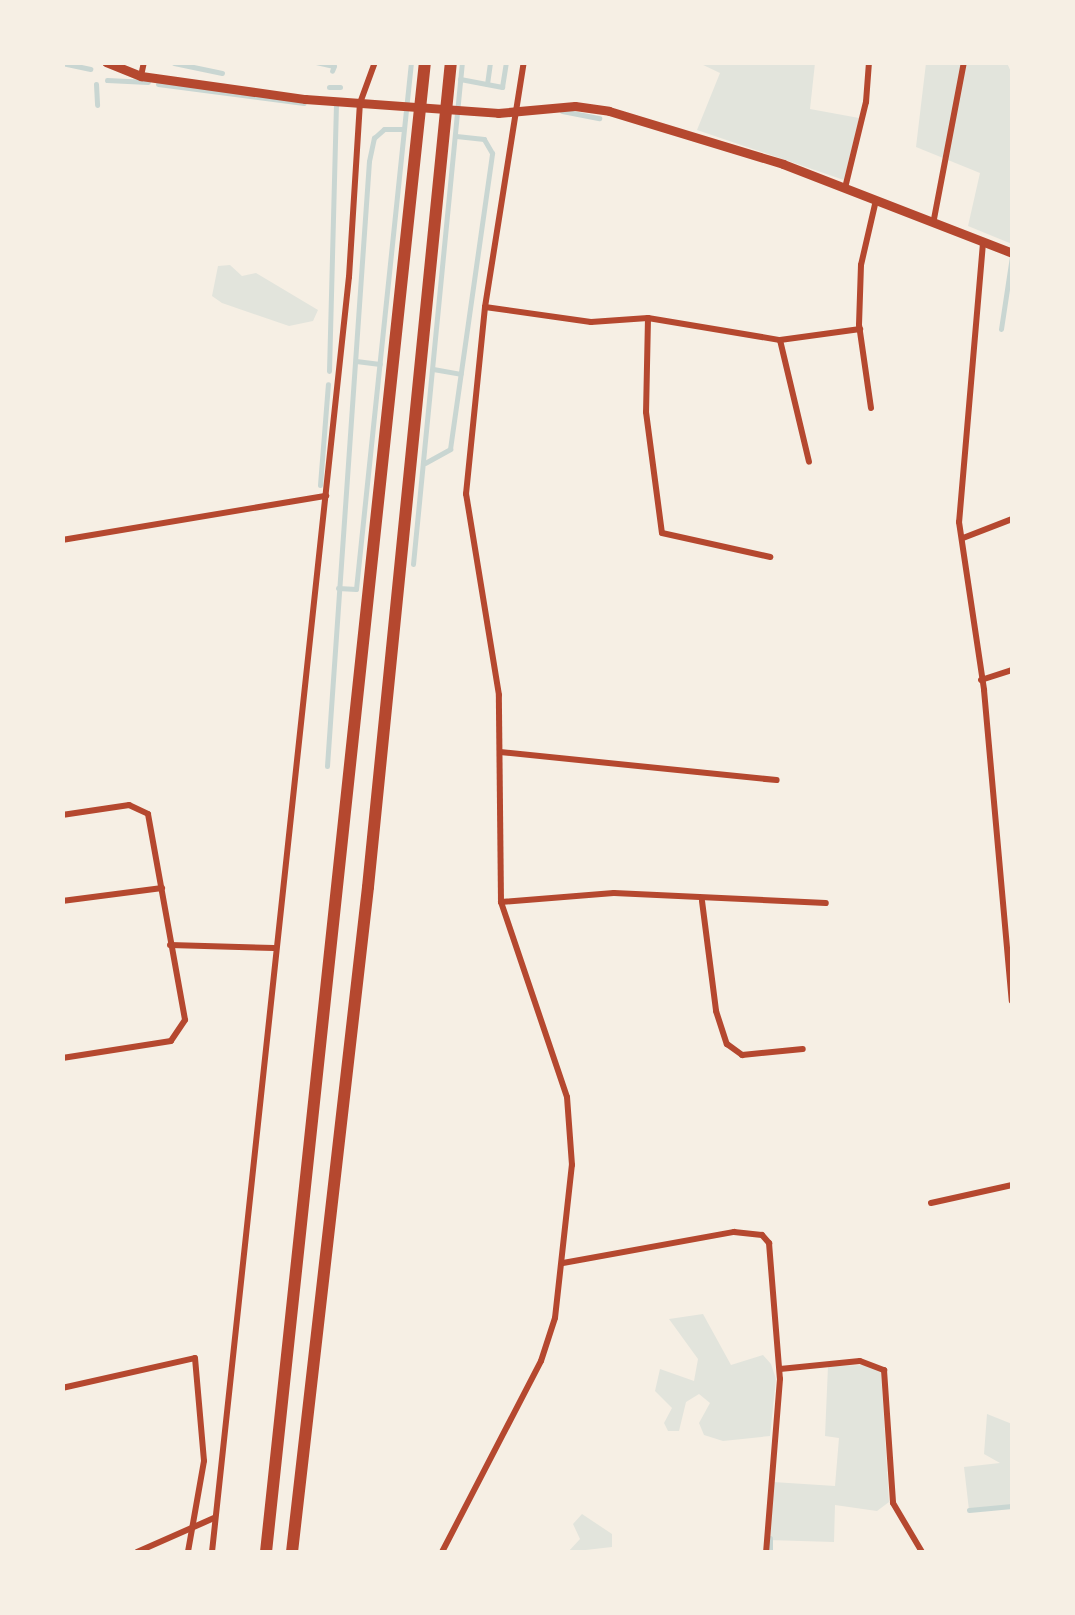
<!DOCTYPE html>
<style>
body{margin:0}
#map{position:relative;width:1075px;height:1615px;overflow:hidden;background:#f6efe4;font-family:"PT Sans",sans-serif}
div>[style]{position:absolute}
.green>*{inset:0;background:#e2e4dc}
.stream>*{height:5px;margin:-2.5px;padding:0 2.5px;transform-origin:2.5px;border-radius:2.5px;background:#c9d6d2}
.minor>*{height:6px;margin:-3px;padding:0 3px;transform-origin:3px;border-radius:3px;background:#b5482f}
.tertiary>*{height:9px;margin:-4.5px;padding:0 4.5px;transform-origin:4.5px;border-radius:4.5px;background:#b5482f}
.motorway>*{height:12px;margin:-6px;padding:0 6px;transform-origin:6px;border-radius:6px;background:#b5482f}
span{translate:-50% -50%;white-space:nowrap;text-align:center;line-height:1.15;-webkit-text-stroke:10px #f6efe4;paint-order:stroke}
.frame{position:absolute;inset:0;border:65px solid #f6efe4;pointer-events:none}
</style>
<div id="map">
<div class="green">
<i style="clip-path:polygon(699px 63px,815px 63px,810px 109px,859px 118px,844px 180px,697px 130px,720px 73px)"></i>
<i style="clip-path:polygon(926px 63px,1007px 63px,1012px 74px,1012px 244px,968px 226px,980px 173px,916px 147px)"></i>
<i style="clip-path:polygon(230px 265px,242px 276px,256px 273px,318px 310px,313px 321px,289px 326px,222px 303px,212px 296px,218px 266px)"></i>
<i style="clip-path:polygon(703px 1314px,731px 1365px,763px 1355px,771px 1364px,776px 1379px,770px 1436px,723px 1441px,704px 1435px,699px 1423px,710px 1403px,699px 1394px,686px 1402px,679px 1431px,668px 1431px,664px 1423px,672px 1408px,655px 1391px,660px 1369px,694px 1381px,698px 1359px,669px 1319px)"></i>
<i style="clip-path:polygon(865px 1365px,881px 1371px,889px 1502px,877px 1511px,835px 1505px,834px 1542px,768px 1540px,773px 1482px,835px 1486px,839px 1438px,825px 1436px,828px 1366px)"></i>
<i style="clip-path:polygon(987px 1414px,1012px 1424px,1012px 1506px,969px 1510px,964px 1467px,1000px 1463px,984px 1454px)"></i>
<i style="clip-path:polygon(582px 1514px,612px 1534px,612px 1547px,568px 1552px,580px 1539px,573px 1524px)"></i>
</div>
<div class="stream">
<i style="left:316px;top:62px;width:18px;rotate:13deg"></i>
<i style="left:334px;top:66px;width:5px;rotate:112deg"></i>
<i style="left:62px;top:63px;width:29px;rotate:12deg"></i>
<i style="left:174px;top:63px;width:49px;rotate:11.8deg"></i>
<i style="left:460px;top:79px;width:43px;rotate:10.8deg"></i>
<i style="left:502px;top:87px;width:25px;rotate:-81deg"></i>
<i style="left:107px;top:80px;width:41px;rotate:2.8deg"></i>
<i style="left:96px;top:84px;width:21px;rotate:87deg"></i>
<i style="left:158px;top:84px;width:147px;rotate:7.4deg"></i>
<i style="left:487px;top:84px;width:22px;rotate:-82deg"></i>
<i style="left:329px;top:87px;width:11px"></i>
<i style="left:562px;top:111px;width:38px;rotate:11deg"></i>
<i style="left:1001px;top:329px;width:74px;rotate:-81.4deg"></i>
<i style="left:356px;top:361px;width:24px;rotate:7deg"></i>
<i style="left:433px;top:369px;width:28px;rotate:10deg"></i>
<i style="left:329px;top:371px;width:268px;rotate:-88.5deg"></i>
<i style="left:425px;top:463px;width:29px;rotate:-29deg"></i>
<i style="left:450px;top:449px;width:299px;rotate:-81.9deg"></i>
<i style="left:492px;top:153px;width:16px;rotate:-120deg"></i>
<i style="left:484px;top:139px;width:28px;rotate:-174deg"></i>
<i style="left:320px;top:485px;width:101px;rotate:-85.5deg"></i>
<i style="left:413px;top:564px;width:504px;rotate:-84.43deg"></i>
<i style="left:338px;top:588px;width:18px;rotate:3deg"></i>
<i style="left:356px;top:589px;width:530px;rotate:-84.04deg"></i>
<i style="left:327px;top:766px;width:606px;rotate:-86.03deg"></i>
<i style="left:369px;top:161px;width:24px;rotate:-78deg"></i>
<i style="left:374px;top:138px;width:13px;rotate:-42deg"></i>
<i style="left:384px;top:129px;width:19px"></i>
<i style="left:969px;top:1510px;width:43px;rotate:-5.3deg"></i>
<i style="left:770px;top:1538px;width:14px;rotate:90deg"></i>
</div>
<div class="minor">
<i style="left:141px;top:76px;width:14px;rotate:-78deg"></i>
<i style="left:845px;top:188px;width:89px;rotate:-76.3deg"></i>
<i style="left:866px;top:102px;width:40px;rotate:-85.7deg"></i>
<i style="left:934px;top:219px;width:160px;rotate:-79.2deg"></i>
<i style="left:983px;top:243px;width:280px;rotate:94.9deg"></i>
<i style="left:959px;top:522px;width:170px;rotate:81.5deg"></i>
<i style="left:984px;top:690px;width:312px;rotate:84.9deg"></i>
<i style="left:485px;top:307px;width:107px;rotate:8.1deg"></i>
<i style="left:591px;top:322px;width:57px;rotate:-4deg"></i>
<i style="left:648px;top:318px;width:134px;rotate:9.5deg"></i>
<i style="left:780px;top:340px;width:81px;rotate:-7.8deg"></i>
<i style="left:648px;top:318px;width:94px;rotate:91.2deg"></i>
<i style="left:646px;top:412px;width:122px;rotate:82.5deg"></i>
<i style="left:662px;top:533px;width:111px;rotate:12.5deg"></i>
<i style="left:780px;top:340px;width:125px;rotate:76.6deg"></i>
<i style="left:871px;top:408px;width:84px;rotate:-98.2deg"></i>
<i style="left:859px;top:325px;width:60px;rotate:-88.1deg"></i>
<i style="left:861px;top:265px;width:67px;rotate:-77deg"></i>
<i style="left:963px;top:538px;width:53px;rotate:-21.2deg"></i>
<i style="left:62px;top:540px;width:268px;rotate:-9.5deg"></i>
<i style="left:981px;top:680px;width:33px;rotate:-18deg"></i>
<i style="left:500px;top:752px;width:278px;rotate:5.8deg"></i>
<i style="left:62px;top:815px;width:68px;rotate:-8.5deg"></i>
<i style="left:129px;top:805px;width:21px;rotate:25deg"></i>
<i style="left:148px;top:814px;width:209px;rotate:79.8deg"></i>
<i style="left:185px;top:1020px;width:25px;rotate:124deg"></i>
<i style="left:171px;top:1041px;width:110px;rotate:171.1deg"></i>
<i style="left:62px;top:901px;width:101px;rotate:-7.4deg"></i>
<i style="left:702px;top:901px;width:111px;rotate:82.7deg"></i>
<i style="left:716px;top:1011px;width:35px;rotate:72deg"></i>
<i style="left:727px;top:1044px;width:19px;rotate:36deg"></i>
<i style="left:742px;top:1055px;width:61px;rotate:-5.6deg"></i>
<i style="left:501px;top:902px;width:113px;rotate:-4.6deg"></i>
<i style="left:614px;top:893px;width:212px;rotate:2.7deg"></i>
<i style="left:170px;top:945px;width:104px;rotate:1.7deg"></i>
<i style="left:931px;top:1203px;width:83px;rotate:-12.5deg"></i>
<i style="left:563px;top:1263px;width:174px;rotate:-10.3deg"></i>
<i style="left:734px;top:1232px;width:28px;rotate:6deg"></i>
<i style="left:762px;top:1235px;width:11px;rotate:49deg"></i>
<i style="left:769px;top:1243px;width:136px;rotate:85.4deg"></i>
<i style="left:780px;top:1379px;width:174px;rotate:94.6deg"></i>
<i style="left:780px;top:1369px;width:80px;rotate:-5.7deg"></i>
<i style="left:860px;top:1361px;width:26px;rotate:21deg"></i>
<i style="left:884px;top:1370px;width:133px;rotate:86.1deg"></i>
<i style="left:893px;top:1503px;width:57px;rotate:59.4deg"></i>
<i style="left:62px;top:1388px;width:136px;rotate:-12.7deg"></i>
<i style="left:195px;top:1358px;width:103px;rotate:85deg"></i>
<i style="left:204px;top:1461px;width:92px;rotate:100deg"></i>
<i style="left:137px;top:1552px;width:84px;rotate:-23.8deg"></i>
<i style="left:212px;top:1552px;width:1282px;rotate:-83.87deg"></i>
<i style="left:349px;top:277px;width:174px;rotate:-86.4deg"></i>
<i style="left:360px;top:103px;width:44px;rotate:-69.9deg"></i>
<i style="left:442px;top:1552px;width:215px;rotate:-62.6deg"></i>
<i style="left:541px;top:1361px;width:45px;rotate:-72deg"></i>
<i style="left:555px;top:1318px;width:154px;rotate:-83.7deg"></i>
<i style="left:572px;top:1165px;width:68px;rotate:-94.2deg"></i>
<i style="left:567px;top:1097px;width:206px;rotate:-108.7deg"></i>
<i style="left:501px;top:902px;width:207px;rotate:-90.6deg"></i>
<i style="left:499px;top:695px;width:204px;rotate:-99.3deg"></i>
<i style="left:466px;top:494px;width:188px;rotate:-84.2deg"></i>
<i style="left:485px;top:307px;width:248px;rotate:-81deg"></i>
</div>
<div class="tertiary">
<i style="left:106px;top:62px;width:38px;rotate:22deg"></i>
<i style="left:141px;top:76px;width:166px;rotate:8deg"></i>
<i style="left:305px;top:99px;width:194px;rotate:4.1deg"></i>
<i style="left:498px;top:113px;width:77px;rotate:-5.2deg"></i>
<i style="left:575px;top:106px;width:34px;rotate:8deg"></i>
<i style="left:609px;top:111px;width:182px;rotate:16.9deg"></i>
<i style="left:783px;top:164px;width:246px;rotate:21.2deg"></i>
</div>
<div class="motorway">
<i style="left:266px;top:1552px;width:1498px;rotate:-83.91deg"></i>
<i style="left:292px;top:1552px;width:669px;rotate:-83.48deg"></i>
<i style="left:368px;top:887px;width:829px;rotate:-84.26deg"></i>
</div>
<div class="frame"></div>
</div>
